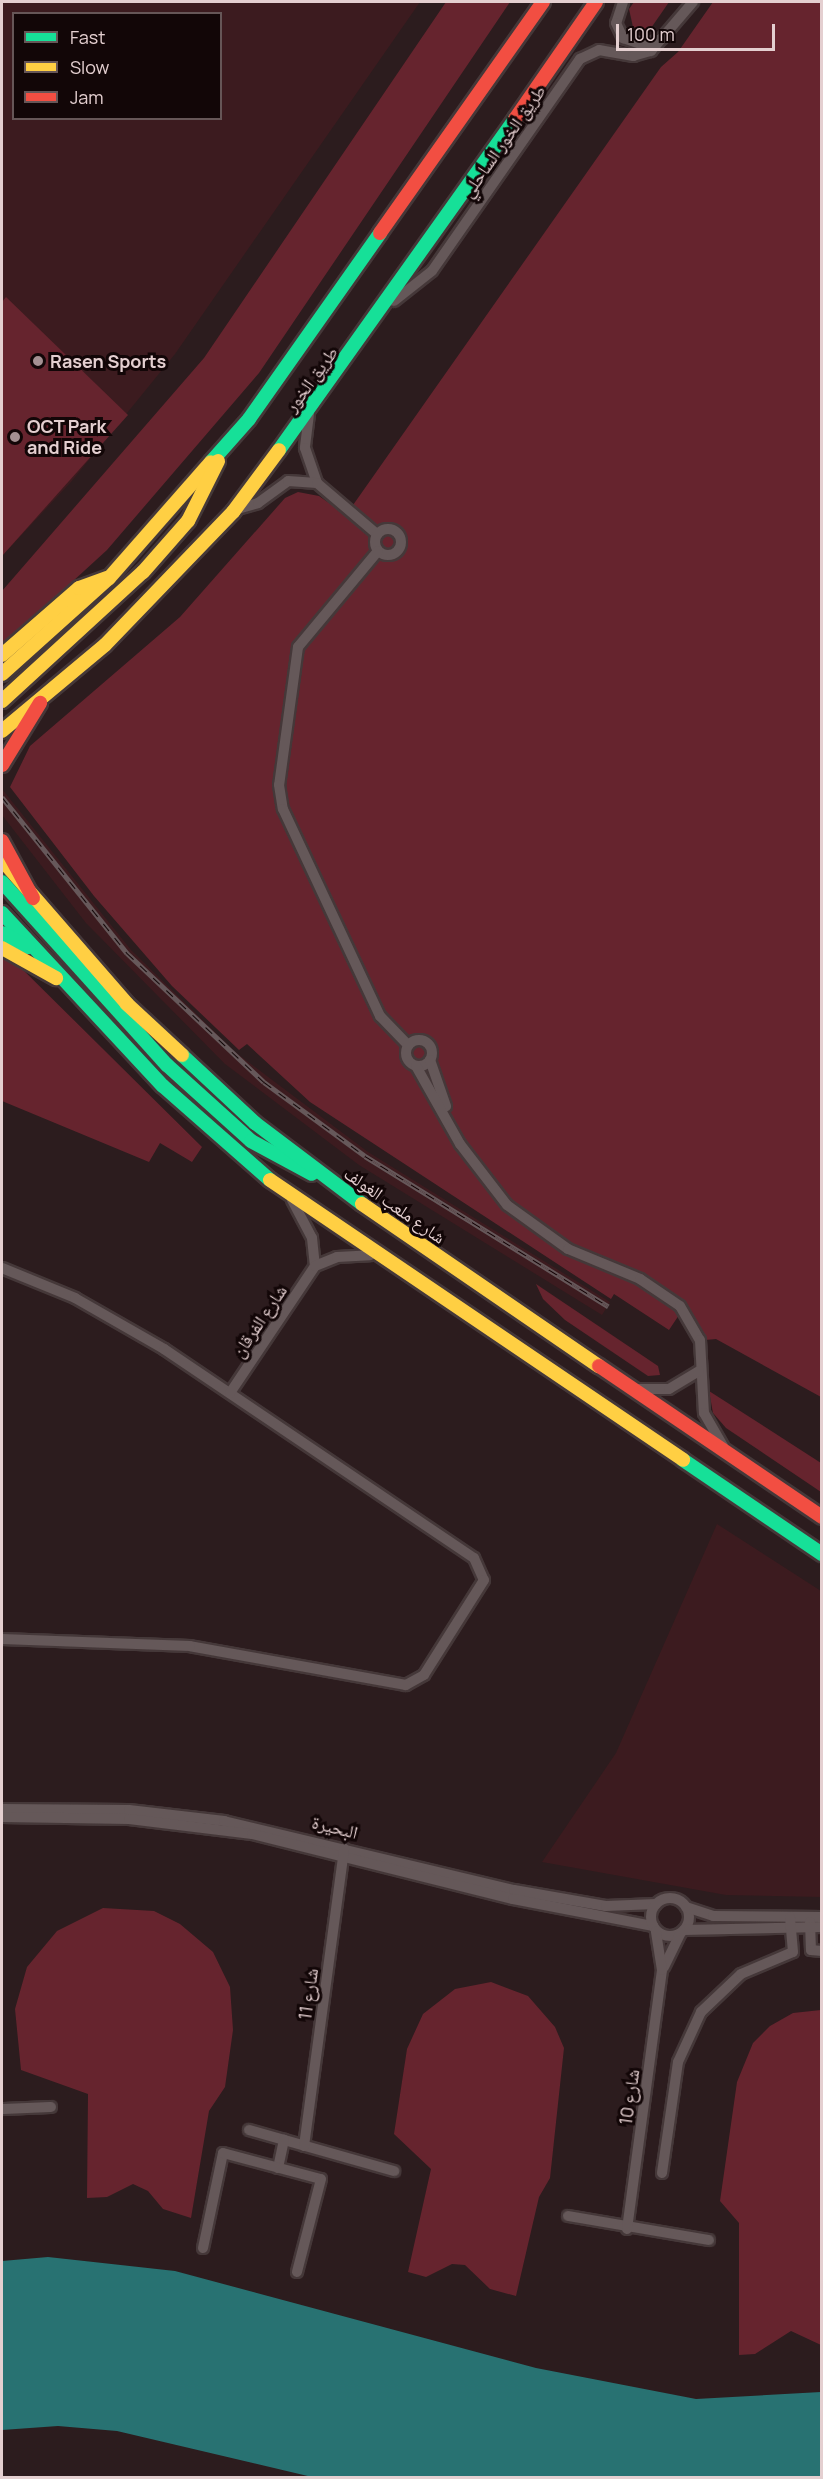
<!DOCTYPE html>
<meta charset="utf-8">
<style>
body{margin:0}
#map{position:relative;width:823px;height:2479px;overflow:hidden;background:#2c1c1e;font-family:Manrope,"Noto Naskh Arabic",sans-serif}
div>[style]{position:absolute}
.built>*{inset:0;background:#3c1b1f}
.green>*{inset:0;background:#66242e}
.water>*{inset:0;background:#287272}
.roads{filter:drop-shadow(2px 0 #453839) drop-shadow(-2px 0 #453839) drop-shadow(0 2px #453839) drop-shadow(0 -2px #453839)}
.street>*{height:10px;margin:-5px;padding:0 5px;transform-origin:5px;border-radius:5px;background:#655859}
.street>.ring{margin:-5px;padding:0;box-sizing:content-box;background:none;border:10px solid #655859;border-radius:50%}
.fast>*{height:14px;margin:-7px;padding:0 7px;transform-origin:7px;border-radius:7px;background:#16e098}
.slow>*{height:14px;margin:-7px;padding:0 7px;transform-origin:7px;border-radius:7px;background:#ffcf43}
.jam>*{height:14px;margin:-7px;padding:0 7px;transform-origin:7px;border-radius:7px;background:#f24e42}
.rail>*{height:5px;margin-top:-2.5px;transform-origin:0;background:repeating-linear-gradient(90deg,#120607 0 9px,#66585a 0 18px);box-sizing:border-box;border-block:2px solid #66585a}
.dots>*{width:16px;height:16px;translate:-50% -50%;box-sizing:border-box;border:3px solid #120607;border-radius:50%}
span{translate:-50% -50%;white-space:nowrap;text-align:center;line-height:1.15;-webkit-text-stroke:6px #120607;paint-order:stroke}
.street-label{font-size:18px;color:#e4cfd0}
.poi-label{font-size:18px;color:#e4cfd0;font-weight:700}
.left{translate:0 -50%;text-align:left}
.frame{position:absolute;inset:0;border:3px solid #e4cfd0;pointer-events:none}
.legend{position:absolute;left:12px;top:12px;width:210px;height:108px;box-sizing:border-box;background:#120607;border:2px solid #665657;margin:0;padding:8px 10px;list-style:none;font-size:18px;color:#e4cfd0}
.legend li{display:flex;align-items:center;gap:12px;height:30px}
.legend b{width:30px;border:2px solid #665657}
.scale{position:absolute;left:616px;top:24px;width:159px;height:27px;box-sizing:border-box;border:3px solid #e4cfd0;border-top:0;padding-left:8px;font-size:18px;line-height:21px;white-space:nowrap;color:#e4cfd0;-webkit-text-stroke:4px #120607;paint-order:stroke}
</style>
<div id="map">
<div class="built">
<i style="clip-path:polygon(evenodd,2px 2px,420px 2px,175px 354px,71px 482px,2px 556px,2px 2px,14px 14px,220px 14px,220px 118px,14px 118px,14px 14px)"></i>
<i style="clip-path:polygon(2px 789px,131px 950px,235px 1052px,368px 1152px,610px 1302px,602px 1315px,359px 1165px,225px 1064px,86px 923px,2px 815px)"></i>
<i style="clip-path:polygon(717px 1524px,821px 1591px,821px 1897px,726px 1895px,542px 1862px,616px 1753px)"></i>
</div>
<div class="green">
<i style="clip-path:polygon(446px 2px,510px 2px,259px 373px,107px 550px,2px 646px,2px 591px,204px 358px)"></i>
<i style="clip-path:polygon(634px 2px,669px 2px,649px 31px,633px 27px,629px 9px)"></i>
<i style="clip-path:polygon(713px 2px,821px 2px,821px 1397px,716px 1339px,695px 1341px,679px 1315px,669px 1330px,614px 1294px,611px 1299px,310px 1102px,247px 1044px,239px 1050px,172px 986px,94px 896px,10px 787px,30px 746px,180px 617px,285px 498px,298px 492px,319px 496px,346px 515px,661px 67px,678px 52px)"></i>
<i style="clip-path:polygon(6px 297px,128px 415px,2px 556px,2px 302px)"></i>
<i style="clip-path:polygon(2px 949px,202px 1147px,192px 1162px,160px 1143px,149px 1162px,2px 1101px)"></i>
<i style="clip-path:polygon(536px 1284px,658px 1366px,660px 1375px,648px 1376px,565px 1320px,543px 1299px)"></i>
<i style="clip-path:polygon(709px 1391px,821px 1463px,821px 1492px,726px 1428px,713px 1413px)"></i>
<i style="clip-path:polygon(103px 1908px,154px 1911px,180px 1924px,213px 1952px,230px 1987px,233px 2030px,225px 2087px,209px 2111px,191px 2218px,163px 2209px,148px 2191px,133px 2184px,107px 2197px,87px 2198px,88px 2094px,21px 2070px,15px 2009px,27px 1967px,57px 1931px)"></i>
<i style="clip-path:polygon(491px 1982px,528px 1996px,555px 2027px,564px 2048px,550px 2178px,539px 2197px,516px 2296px,490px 2289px,465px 2265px,452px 2264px,426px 2277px,408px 2272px,431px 2169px,394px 2134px,407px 2049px,423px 2014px,455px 1989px)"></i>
<i style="clip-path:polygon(821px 2010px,821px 2345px,791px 2331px,755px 2354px,739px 2355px,739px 2223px,720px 2201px,737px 2082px,753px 2043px,770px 2026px,793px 2013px)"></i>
</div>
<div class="water">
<i style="clip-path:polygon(48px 2257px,175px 2271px,536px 2368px,696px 2399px,821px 2392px,821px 2477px,312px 2477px,117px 2431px,58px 2426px,2px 2430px,2px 2261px)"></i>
</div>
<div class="roads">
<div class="street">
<i style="left:623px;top:2px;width:22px;rotate:108deg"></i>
<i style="left:616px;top:23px;width:17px;rotate:65deg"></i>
<i style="left:623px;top:38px;width:21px;rotate:19deg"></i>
<i style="left:643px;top:45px;width:20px;rotate:-18deg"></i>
<i style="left:394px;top:301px;width:48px;rotate:-38.3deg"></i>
<i style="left:432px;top:271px;width:259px;rotate:-55.1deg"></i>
<i style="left:580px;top:59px;width:21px;rotate:-25deg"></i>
<i style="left:599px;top:50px;width:35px;rotate:10deg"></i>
<i style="left:633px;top:56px;width:19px;rotate:-16deg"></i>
<i style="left:651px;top:51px;width:65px;rotate:-49.4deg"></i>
<i style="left:309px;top:414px;width:34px;rotate:97deg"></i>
<i style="left:305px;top:448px;width:37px;rotate:71deg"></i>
<i style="left:234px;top:510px;width:25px;rotate:-16deg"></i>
<i style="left:258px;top:503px;width:37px;rotate:-36deg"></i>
<i style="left:288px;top:481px;width:29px;rotate:4deg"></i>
<i style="left:317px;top:483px;width:79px;rotate:40.4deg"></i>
<i class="ring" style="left:375px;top:529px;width:16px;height:16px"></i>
<i style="left:378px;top:551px;width:125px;rotate:129.8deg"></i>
<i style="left:298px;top:647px;width:139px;rotate:97.8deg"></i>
<i style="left:279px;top:785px;width:24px;rotate:81deg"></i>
<i style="left:283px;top:809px;width:229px;rotate:64.9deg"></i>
<i style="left:380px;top:1016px;width:40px;rotate:46deg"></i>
<i class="ring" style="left:406px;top:1040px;width:16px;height:16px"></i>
<i style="left:430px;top:1060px;width:49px;rotate:70.8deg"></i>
<i style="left:416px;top:1066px;width:90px;rotate:60.6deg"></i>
<i style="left:460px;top:1144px;width:77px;rotate:52.4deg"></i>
<i style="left:507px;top:1205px;width:75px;rotate:35.8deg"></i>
<i style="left:568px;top:1249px;width:78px;rotate:22.6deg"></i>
<i style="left:640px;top:1279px;width:48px;rotate:34deg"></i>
<i style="left:680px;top:1306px;width:39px;rotate:60deg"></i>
<i style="left:700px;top:1340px;width:73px;rotate:86.9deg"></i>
<i style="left:704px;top:1413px;width:38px;rotate:60deg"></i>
<i style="left:292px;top:1200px;width:43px;rotate:62.2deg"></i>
<i style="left:312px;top:1238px;width:28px;rotate:84deg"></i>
<i style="left:2px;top:1268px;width:79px;rotate:22.3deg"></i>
<i style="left:75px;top:1298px;width:103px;rotate:29.8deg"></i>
<i style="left:164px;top:1349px;width:374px;rotate:34deg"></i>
<i style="left:474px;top:1558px;width:24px;rotate:66deg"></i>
<i style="left:484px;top:1580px;width:112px;rotate:122.3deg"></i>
<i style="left:424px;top:1675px;width:21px;rotate:151deg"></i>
<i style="left:406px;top:1685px;width:219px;rotate:-169.8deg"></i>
<i style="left:190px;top:1646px;width:188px;rotate:-177.9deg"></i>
<i style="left:636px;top:1389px;width:33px"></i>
<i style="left:669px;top:1389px;width:35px;rotate:-31deg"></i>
<i style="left:230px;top:1393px;width:153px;rotate:-56.2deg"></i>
<i style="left:315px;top:1266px;width:24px;rotate:-22deg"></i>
<i style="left:337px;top:1257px;width:33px;rotate:-3deg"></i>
<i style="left:2px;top:1809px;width:127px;rotate:0.5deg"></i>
<i style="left:129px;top:1810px;width:96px;rotate:6.6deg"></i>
<i style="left:224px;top:1821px;width:298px;rotate:13.4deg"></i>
<i style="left:514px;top:1890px;width:93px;rotate:9.9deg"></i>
<i style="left:606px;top:1906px;width:50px;rotate:-2.3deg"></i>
<i style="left:2px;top:1817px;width:127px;rotate:0.9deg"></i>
<i style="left:129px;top:1819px;width:124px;rotate:7deg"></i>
<i style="left:252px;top:1834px;width:269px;rotate:14deg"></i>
<i style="left:513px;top:1899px;width:143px;rotate:10.9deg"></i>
<i class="ring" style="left:651px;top:1898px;width:28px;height:28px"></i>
<i style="left:686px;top:1907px;width:28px;rotate:18deg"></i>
<i style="left:713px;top:1916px;width:109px;rotate:0.5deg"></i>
<i style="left:810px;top:1922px;width:28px;rotate:88deg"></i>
<i style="left:811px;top:1950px;width:11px;rotate:5deg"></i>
<i style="left:684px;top:1930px;width:138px;rotate:-1.2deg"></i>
<i style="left:664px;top:1967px;width:37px;rotate:-64deg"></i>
<i style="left:2px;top:2109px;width:49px;rotate:-2.3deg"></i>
<i style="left:249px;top:2130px;width:151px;rotate:15.8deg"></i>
<i style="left:304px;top:2146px;width:300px;rotate:-82.3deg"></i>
<i style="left:278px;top:2168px;width:29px;rotate:-78deg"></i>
<i style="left:662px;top:2173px;width:112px;rotate:-81.8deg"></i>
<i style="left:678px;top:2062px;width:55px;rotate:-65.3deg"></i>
<i style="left:701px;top:2012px;width:55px;rotate:-43.5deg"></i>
<i style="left:741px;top:1974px;width:56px;rotate:-22.9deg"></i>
<i style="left:793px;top:1952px;width:35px;rotate:-95deg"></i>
<i style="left:568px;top:2216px;width:143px;rotate:9.7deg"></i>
<i style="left:627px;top:2229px;width:261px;rotate:-82.3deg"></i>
<i style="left:662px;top:1970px;width:39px;rotate:-99deg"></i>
<i style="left:203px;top:2248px;width:97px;rotate:-78.1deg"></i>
<i style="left:223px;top:2153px;width:101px;rotate:14.9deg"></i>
<i style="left:321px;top:2179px;width:96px;rotate:104.5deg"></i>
</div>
<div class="fast">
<i style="left:279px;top:450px;width:407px;rotate:-54.5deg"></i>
<i style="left:211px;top:462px;width:57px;rotate:-48.5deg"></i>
<i style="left:249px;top:419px;width:228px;rotate:-54.8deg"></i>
<i style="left:2px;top:882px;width:246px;rotate:48deg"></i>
<i style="left:167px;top:1065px;width:113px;rotate:42.1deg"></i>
<i style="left:251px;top:1141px;width:69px;rotate:28.4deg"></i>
<i style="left:2px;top:913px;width:236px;rotate:47.1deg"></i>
<i style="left:163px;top:1086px;width:142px;rotate:41.3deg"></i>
<i style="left:2px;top:933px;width:30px;rotate:28deg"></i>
<i style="left:182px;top:1055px;width:100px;rotate:43deg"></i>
<i style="left:255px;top:1123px;width:134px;rotate:37.1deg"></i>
<i style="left:683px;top:1460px;width:168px;rotate:34.1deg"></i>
</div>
<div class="slow">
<i style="left:2px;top:655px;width:102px;rotate:-41deg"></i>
<i style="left:79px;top:588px;width:30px;rotate:-20deg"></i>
<i style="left:2px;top:674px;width:144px;rotate:-41.9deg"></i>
<i style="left:109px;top:578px;width:154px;rotate:-48.7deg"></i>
<i style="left:2px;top:701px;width:191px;rotate:-42.5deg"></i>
<i style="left:143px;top:572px;width:68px;rotate:-48.6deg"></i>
<i style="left:188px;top:521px;width:67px;rotate:-63.4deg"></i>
<i style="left:2px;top:731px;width:134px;rotate:-39.9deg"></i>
<i style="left:105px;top:645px;width:185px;rotate:-46.1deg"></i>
<i style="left:233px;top:512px;width:77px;rotate:-53.4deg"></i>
<i style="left:2px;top:860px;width:191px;rotate:49deg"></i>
<i style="left:127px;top:1004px;width:75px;rotate:42.8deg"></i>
<i style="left:2px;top:948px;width:62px;rotate:29.1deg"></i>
<i style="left:270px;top:1180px;width:499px;rotate:34.1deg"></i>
<i style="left:362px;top:1204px;width:287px;rotate:34.4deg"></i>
</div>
<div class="jam">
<i style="left:515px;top:119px;width:142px;rotate:-55.3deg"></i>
<i style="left:380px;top:233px;width:283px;rotate:-54.8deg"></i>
<i style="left:2px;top:765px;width:73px;rotate:-58.5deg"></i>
<i style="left:2px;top:841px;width:65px;rotate:61.5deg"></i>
<i style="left:599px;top:1366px;width:269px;rotate:34.1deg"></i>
</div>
</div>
<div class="rail">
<i style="left:2px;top:797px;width:200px;rotate:51.3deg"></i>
<i style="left:127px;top:953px;width:188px;rotate:43.3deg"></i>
<i style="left:264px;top:1082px;width:125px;rotate:36.2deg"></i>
<i style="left:365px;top:1156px;width:286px;rotate:31.7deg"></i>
</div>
<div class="dots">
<i style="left:38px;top:361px;background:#a49092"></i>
<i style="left:15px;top:437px;background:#a49092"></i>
</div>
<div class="street-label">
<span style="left:503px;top:141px;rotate:-55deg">طريق الخور الساحلي</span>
<span style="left:311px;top:379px;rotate:-54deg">طريق الخور</span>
<span style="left:395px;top:1205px;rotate:35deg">شارع ملعب الغولف</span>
<span style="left:259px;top:1321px;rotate:-56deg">شارع الفرقان</span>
<span style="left:335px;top:1827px;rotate:14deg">البحيرة</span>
<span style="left:308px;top:1994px;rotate:-82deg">شارع 11</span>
<span style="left:629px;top:2097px;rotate:-82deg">شارع 10</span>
</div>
<div class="poi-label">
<span class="left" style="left:50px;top:361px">Rasen Sports</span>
<span class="left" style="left:27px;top:437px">OCT Park<br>and Ride</span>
</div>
<div class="frame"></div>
<ul class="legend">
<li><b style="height:8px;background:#16e098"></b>Fast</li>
<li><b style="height:8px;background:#ffcf43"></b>Slow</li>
<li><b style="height:8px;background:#f24e42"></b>Jam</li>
</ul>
<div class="scale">100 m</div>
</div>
